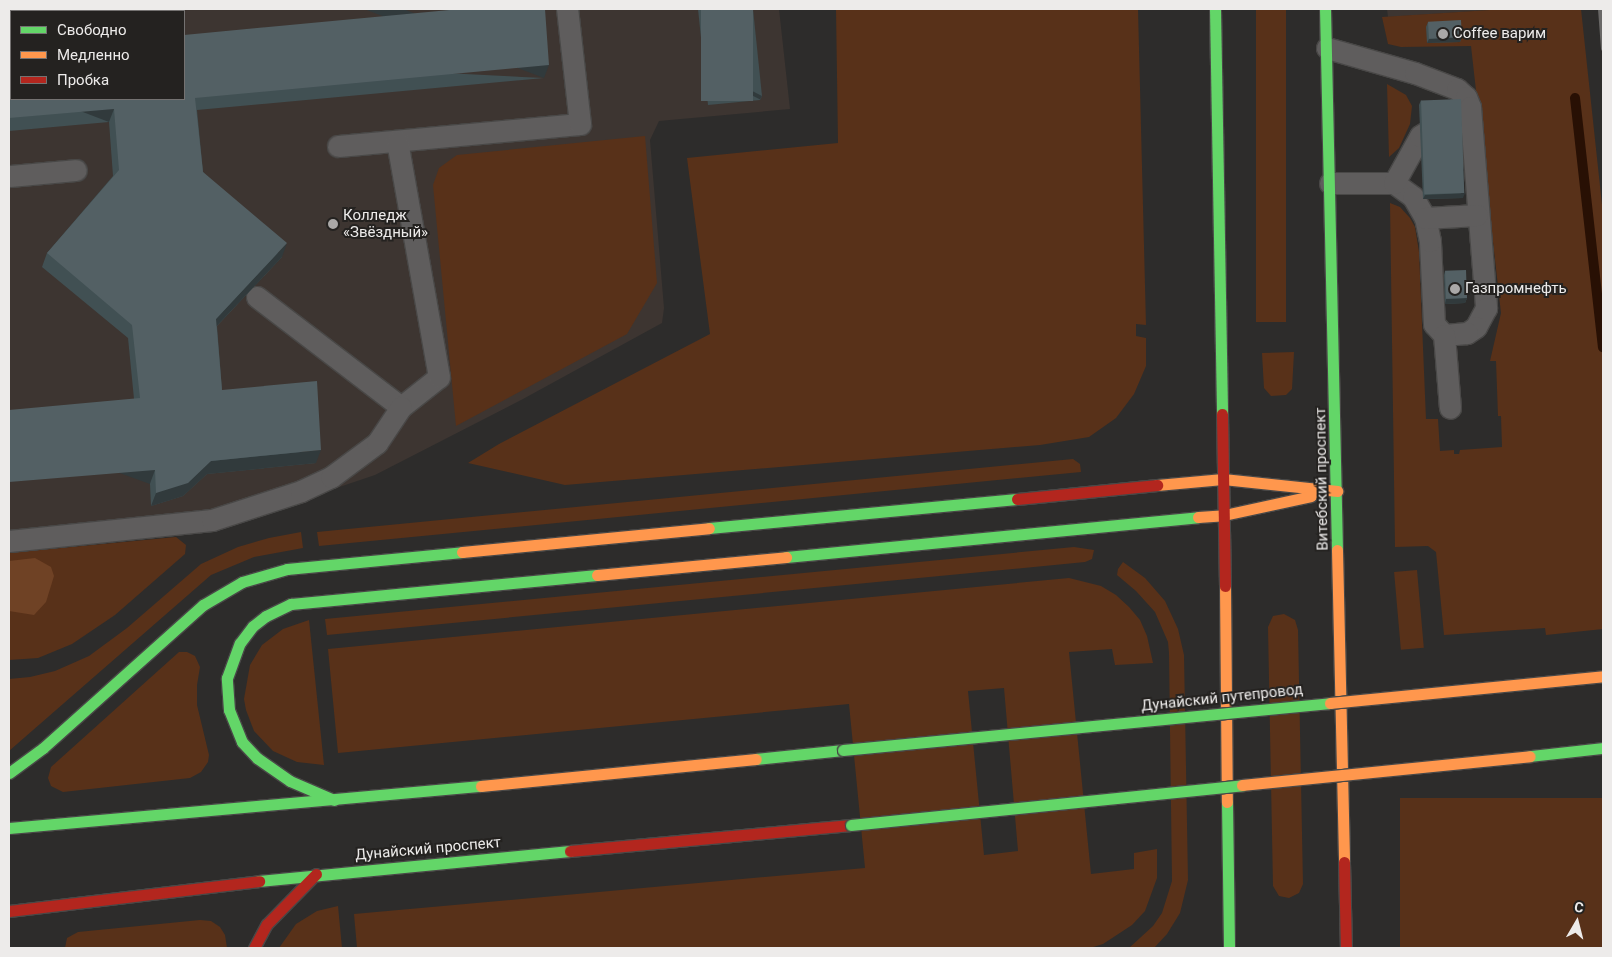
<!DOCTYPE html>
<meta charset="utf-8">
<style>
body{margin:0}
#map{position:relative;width:1612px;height:957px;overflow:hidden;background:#2d2c2b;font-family:Roboto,sans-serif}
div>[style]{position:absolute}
.built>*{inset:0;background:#3d3531}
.green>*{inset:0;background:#583119;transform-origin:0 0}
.forest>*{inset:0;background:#6f4225}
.stream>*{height:10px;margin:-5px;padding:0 5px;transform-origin:5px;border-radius:5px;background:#281004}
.roads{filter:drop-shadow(1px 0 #494847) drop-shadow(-1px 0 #494847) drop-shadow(0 1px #494847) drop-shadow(0 -1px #494847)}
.lane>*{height:21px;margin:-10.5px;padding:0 10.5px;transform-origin:10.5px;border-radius:10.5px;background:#5f5d5d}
.fast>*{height:11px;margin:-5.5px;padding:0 5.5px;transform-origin:5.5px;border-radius:5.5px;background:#63d668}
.slow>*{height:11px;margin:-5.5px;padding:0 5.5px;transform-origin:5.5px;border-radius:5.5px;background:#ff974d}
.jam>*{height:11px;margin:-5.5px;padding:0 5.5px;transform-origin:5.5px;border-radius:5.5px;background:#b3261e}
.rail>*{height:4px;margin:-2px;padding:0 2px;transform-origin:2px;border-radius:2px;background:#696867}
.bridges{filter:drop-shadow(1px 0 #494847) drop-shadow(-1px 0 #494847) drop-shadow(0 1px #494847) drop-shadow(0 -1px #494847)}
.fast-bridge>*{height:11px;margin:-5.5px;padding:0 5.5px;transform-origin:5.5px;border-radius:5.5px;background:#63d668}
.slow-bridge>*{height:11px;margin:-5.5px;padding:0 5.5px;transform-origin:5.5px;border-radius:5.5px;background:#ff974d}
.wall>*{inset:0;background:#415053}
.shaded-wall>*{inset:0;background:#313a3c;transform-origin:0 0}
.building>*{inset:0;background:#536064;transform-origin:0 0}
.dots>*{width:14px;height:14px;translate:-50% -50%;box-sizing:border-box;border:2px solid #242220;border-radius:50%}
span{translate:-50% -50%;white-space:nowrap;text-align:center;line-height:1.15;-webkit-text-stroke:4px #242220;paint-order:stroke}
.poi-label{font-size:15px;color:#edebea}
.left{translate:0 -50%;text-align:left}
.street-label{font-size:15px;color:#edebea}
.frame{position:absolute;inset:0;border:10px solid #edebea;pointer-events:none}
.legend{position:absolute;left:10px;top:10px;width:175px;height:90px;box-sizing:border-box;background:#242220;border:1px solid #747271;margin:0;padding:6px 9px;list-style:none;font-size:15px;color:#edebea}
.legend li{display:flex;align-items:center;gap:10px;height:25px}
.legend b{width:25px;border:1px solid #747271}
.north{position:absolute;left:1552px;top:897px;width:50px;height:50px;-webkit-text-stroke:4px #242220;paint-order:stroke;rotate:8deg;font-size:14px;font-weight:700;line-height:20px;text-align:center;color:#edebea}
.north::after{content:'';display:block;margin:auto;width:18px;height:22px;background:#edebea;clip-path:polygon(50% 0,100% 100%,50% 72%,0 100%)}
</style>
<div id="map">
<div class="built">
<i style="clip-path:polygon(evenodd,9px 9px,779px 9px,790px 109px,659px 121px,650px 140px,664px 308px,662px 323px,523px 399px,375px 475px,203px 533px,9px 551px,9px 9px,11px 11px,184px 11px,184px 99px,11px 99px,11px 11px)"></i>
<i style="clip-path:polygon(1387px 9px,1505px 9px,1388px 17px)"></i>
</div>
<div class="green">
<i style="clip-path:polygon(836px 9px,1138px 9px,1146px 325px,1136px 324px,1136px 336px,1146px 338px,1146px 366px,1134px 394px,1116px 418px,1089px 437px,1040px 445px,565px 485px,468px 463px,499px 444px,710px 334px,687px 158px,838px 143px)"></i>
<i style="left:1256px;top:9px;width:30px;height:313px"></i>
<i style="clip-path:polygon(1505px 9px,1581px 9px,1603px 214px,1603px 629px,1546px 635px,1545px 628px,1444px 635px,1436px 552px,1428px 546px,1395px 547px,1390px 203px,1400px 207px,1410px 218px,1415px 227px,1419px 252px,1426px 419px,1438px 419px,1440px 451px,1454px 450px,1454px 454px,1459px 454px,1460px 450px,1502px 447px,1501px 416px,1498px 416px,1496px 361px,1490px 361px,1501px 313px,1471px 46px,1401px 47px,1388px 44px,1382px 17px)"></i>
<i style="clip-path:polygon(1387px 84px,1406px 95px,1412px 106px,1410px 124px,1399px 148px,1389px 157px)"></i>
<i style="clip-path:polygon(645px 136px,657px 283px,627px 334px,456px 426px,433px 185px,439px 168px,457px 155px)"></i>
<i style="clip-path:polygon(1294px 352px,1292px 389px,1286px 395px,1271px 396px,1264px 388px,1262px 353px)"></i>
<i style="clip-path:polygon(1073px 459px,1080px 464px,1081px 472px,319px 546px,317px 532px)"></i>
<i style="clip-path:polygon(301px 532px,303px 548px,254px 557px,211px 575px,9px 751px,9px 679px,30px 677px,55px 671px,89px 656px,127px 628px,201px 564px,238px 547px,269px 538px)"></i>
<i style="clip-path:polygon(176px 537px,186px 545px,185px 554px,115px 615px,72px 644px,38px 658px,9px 660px,9px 553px)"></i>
<i style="clip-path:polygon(1074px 547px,1094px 550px,1092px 559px,1085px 562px,327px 635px,325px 619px)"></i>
<i style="clip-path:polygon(1123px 562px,1145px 578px,1165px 601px,1178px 629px,1184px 655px,1188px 880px,1180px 913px,1167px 934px,1154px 948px,1129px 948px,1153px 926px,1162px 913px,1172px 881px,1169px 653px,1168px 642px,1155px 612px,1136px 591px,1117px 575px,1118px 569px)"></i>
<i style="left:1417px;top:570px;width:78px;height:23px;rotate:85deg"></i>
<i style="clip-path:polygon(evenodd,1069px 578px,1101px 586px,1116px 595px,1129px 607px,1140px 620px,1147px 636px,1153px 663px,1115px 665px,1112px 649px,1069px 652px,1091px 874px,1134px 869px,1134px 853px,1157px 849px,1157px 878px,1145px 911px,1132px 925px,1103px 944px,1090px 948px,357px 948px,354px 914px,865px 868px,849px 704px,338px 753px,328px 649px,1069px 578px,1004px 688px,1018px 851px,984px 855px,968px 691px,1004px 688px)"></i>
<i style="clip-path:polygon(1284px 614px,1295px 620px,1298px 630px,1303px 884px,1299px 893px,1289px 898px,1279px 896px,1273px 886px,1268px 627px,1273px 616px)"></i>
<i style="clip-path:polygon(309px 620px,324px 765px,297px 762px,273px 751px,254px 731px,246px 710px,244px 699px,250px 665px,262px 645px,283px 629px)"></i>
<i style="clip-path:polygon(179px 652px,187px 652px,195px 656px,200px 667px,197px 685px,197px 705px,209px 755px,208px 762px,201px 772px,190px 778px,63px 792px,51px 786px,48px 778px,51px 767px)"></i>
<i style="left:1603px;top:798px;width:150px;height:203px;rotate:90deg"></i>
<i style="clip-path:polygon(338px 906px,342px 948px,279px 948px,296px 924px,317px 911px)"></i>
<i style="clip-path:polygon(200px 920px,211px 921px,220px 927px,225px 935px,227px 948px,65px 948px,67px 938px,78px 932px)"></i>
</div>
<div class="forest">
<i style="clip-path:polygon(35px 558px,51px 567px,54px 576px,46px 602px,34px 615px,9px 611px,9px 561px)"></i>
</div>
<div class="stream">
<i style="left:1575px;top:98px;width:251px;rotate:83.6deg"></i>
</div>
<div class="roads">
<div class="lane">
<i style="left:1327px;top:48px;width:91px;rotate:15.9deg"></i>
<i style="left:1415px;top:73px;width:45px;rotate:20.9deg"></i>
<i style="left:1457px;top:89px;width:12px;rotate:42deg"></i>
<i style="left:1466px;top:97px;width:11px;rotate:68deg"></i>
<i style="left:1470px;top:107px;width:202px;rotate:85.4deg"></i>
<i style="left:1486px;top:308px;width:21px;rotate:118deg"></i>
<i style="left:1476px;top:327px;width:11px;rotate:146deg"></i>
<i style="left:1467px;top:333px;width:23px;rotate:175deg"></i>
<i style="left:1444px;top:335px;width:15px;rotate:-132deg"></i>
<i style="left:1434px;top:324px;width:83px;rotate:-92.8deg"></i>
<i style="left:1430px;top:241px;width:24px;rotate:-102deg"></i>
<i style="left:338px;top:146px;width:243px;rotate:-5.2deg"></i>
<i style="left:580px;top:124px;width:116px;rotate:-96.4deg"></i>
<i style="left:9px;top:176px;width:67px;rotate:-5.1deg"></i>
<i style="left:1330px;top:183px;width:64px"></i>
<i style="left:1394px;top:183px;width:24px;rotate:36deg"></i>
<i style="left:1413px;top:197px;width:24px;rotate:60deg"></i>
<i style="left:1425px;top:218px;width:52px;rotate:-3.3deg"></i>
<i style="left:1394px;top:183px;width:54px;rotate:-61deg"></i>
<i style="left:1420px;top:136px;width:28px;rotate:-32deg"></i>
<i style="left:257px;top:297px;width:181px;rotate:37.4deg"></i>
<i style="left:401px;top:407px;width:48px;rotate:-38.3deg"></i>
<i style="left:439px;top:377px;width:239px;rotate:-100.1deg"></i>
<i style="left:1444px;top:335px;width:73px;rotate:85.3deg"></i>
<i style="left:9px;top:541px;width:204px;rotate:-5.9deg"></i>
<i style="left:212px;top:520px;width:94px;rotate:-18deg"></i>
<i style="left:301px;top:491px;width:33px;rotate:-25deg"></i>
<i style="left:331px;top:477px;width:57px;rotate:-36.5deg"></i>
<i style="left:377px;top:443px;width:43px;rotate:-56.3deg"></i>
</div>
<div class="fast">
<i style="left:1215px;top:9px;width:405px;rotate:89deg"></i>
<i style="left:1325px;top:9px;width:541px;rotate:88.73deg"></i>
<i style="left:709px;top:528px;width:309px;rotate:-5.4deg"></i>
<i style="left:786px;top:557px;width:414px;rotate:-5.5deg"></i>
<i style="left:756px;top:759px;width:87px;rotate:-5.9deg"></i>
<i style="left:9px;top:773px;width:42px;rotate:-36.3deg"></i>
<i style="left:43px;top:748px;width:215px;rotate:-41.8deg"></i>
<i style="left:203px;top:605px;width:45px;rotate:-30.5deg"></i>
<i style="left:242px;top:582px;width:47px;rotate:-16.1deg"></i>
<i style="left:287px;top:569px;width:176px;rotate:-5.5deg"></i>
<i style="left:334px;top:800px;width:48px;rotate:-156.6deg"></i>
<i style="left:290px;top:781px;width:40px;rotate:-145.1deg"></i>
<i style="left:257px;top:758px;width:22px;rotate:-133deg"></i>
<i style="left:242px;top:742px;width:35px;rotate:-112deg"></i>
<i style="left:229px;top:710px;width:32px;rotate:-94deg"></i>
<i style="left:227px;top:678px;width:37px;rotate:-70deg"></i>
<i style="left:240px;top:643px;width:21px;rotate:-53deg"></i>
<i style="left:253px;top:626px;width:16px;rotate:-38deg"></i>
<i style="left:266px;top:616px;width:28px;rotate:-26deg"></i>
<i style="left:291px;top:604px;width:307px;rotate:-5.4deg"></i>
<i style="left:1227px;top:802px;width:146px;rotate:89.2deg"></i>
<i style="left:9px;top:828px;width:474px;rotate:-5.1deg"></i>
<i style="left:259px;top:881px;width:312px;rotate:-5.5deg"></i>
</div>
<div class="slow">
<i style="left:1157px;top:485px;width:66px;rotate:-5.2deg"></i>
<i style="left:1223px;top:479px;width:115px;rotate:6deg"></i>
<i style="left:1198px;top:517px;width:26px;rotate:-4deg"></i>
<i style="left:1224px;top:515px;width:89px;rotate:-12.3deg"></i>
<i style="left:1337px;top:550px;width:312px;rotate:88.7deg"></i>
<i style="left:462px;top:552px;width:248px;rotate:-5.5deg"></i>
<i style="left:597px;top:575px;width:190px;rotate:-5.4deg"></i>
<i style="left:1225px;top:586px;width:216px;rotate:89.5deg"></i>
<i style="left:481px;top:786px;width:276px;rotate:-5.6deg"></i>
</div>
<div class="jam">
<i style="left:1222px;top:414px;width:172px;rotate:89deg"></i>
<i style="left:1017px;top:499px;width:141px;rotate:-5.7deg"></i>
<i style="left:570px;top:851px;width:282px;rotate:-5.3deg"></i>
<i style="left:1344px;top:862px;width:86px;rotate:88.7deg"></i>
<i style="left:9px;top:911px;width:252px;rotate:-6.8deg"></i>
<i style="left:254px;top:948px;width:27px;rotate:-62deg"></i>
<i style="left:267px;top:924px;width:70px;rotate:-45.6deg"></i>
</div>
</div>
<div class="rail">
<i style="left:1600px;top:9px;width:40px;rotate:85.7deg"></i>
</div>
<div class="bridges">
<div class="fast-bridge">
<i style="left:843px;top:750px;width:489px;rotate:-5.5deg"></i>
<i style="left:1530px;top:756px;width:73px;rotate:-6.3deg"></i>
<i style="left:851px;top:825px;width:393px;rotate:-5.8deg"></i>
</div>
<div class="slow-bridge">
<i style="left:1330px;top:703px;width:274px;rotate:-5.6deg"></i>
<i style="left:1242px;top:785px;width:289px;rotate:-5.7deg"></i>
</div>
</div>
<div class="wall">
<i style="clip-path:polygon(698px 9px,753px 9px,762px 96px,760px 100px,708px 105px)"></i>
<i style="clip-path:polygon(1428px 22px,1462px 37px,1460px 42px,1427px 43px,1426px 27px)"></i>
<i style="clip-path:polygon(9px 51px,544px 78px,197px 110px,203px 172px,282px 257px,217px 326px,222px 390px,316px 463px,207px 474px,183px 496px,151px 506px,150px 484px,134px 399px,128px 338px,42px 267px,47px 253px,113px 176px,109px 122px,9px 131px)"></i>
<i style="clip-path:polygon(1421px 100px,1463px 198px,1423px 199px,1419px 105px)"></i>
<i style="clip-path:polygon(1445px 271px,1467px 298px,1465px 303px,1445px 304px,1444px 275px)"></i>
</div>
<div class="shaded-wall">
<i style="clip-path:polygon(1462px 37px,1460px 42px,1427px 43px,1429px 39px)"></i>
<i style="left:549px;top:65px;width:14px;height:356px;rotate:111deg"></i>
<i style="left:762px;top:96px;width:4px;height:52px;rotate:117deg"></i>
<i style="left:114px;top:109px;width:14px;height:105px;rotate:111deg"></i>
<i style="clip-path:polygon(1465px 193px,1463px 198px,1423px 199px,1425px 195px)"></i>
<i style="clip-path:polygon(287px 243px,282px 257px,211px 332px,216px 319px)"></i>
<i style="clip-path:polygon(1467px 298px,1465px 303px,1445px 304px,1446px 299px)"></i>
<i style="clip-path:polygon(321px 450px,316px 463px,207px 474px,183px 496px,151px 506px,156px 493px,211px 461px)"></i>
<i style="left:155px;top:470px;width:15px;height:146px;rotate:110deg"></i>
</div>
<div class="building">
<i style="clip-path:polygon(460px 9px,545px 9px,549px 65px,195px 98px,203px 172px,287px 243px,216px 319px,222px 390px,317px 381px,321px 450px,211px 461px,188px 483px,156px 493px,155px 470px,9px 482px,9px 410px,140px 398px,132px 325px,47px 253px,119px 170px,114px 109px,9px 118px,9px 51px,11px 51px,11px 99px,184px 99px,184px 35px)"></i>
<i style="left:701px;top:9px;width:52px;height:92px"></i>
<i style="left:1461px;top:20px;width:17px;height:33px;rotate:87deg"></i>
<i style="left:1461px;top:99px;width:94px;height:40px;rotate:88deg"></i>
<i style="left:1466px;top:270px;width:28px;height:21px;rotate:88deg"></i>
</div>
<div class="dots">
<i style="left:1443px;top:34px;background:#aaa8a7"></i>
<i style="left:333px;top:224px;background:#aaa8a7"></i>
<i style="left:1455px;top:289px;background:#aaa8a7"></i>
</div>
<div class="poi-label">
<span class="left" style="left:1453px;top:34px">Coffee варим</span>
<span class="left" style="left:343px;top:224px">Колледж<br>«Звёздный»</span>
<span class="left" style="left:1465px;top:289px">Газпромнефть</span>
</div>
<div class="street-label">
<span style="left:1322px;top:479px;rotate:-91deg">Витебский проспект</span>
<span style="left:1222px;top:698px;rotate:-6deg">Дунайский путепровод</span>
<span style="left:428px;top:849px;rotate:-5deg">Дунайский проспект</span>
</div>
<div class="frame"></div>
<ul class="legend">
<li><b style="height:6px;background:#63d668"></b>Свободно</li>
<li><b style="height:6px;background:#ff974d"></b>Медленно</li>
<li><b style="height:6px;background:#b3261e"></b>Пробка</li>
</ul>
<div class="north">С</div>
</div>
